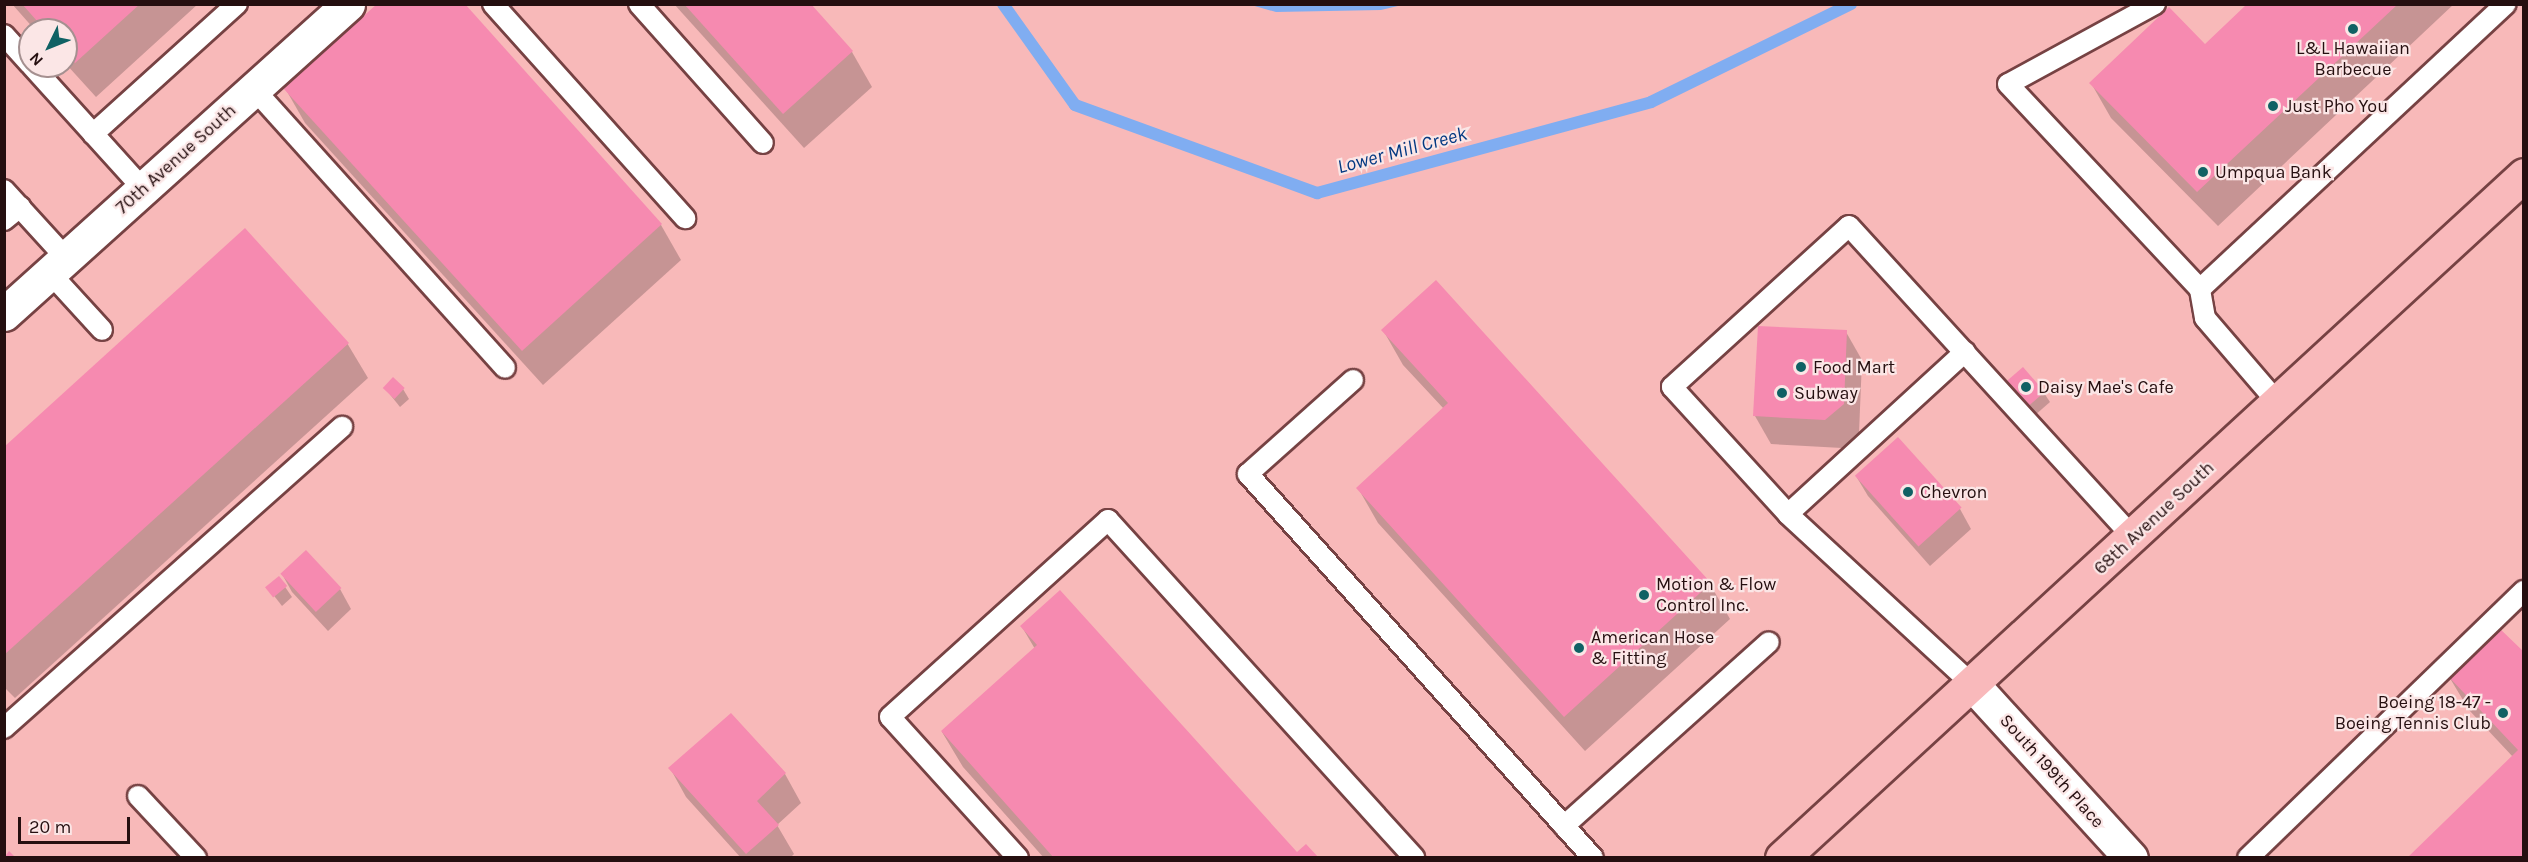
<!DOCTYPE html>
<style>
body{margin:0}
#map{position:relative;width:2528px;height:862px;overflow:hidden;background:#f8b9b9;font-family:Karla,sans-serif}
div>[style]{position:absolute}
.water>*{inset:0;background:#80adf1}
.shadow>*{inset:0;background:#0003}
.stream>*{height:12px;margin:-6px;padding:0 6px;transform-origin:6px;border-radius:6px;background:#80adf1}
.building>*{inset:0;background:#f68ab0;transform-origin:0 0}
.roads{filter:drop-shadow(2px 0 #764243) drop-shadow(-2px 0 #764243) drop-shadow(0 2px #764243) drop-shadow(0 -2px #764243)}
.service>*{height:20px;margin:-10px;padding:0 10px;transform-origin:10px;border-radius:10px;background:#fff}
.minor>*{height:33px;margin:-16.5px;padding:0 16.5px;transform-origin:16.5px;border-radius:16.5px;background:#fff}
.primary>*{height:33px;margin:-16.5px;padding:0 16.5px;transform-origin:16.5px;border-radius:16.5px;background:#f9b9bb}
.dots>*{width:16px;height:16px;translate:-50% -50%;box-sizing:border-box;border:3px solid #fbe6e6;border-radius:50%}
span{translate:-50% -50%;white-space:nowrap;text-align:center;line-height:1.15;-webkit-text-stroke:4.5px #fbe6e6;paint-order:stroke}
.poi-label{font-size:18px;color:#250f10}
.left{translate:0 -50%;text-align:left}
.right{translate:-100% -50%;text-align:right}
.street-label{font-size:18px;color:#250f10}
.water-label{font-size:20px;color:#033982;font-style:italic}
.frame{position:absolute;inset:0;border:6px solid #250f10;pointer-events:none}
.north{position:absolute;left:18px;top:18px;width:60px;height:60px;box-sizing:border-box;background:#fbe6e6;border:2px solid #a59090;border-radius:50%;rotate:227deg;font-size:16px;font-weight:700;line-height:24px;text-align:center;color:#250f10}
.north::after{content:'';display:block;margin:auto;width:21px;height:27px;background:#106164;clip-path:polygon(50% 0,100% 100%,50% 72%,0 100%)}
.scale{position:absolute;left:18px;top:817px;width:112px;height:27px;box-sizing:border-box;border:3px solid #250f10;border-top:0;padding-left:8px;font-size:18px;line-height:21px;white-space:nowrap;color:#250f10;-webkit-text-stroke:4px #fbe6e6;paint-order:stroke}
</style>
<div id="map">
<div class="water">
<i style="clip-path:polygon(1251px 5px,1251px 4px,1402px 5px,1381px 10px,1276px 12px)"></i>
</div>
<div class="shadow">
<i style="clip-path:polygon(12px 4px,198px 4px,96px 97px,66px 64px,66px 30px,35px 30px)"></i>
<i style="clip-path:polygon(674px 4px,809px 4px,852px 52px,872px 87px,804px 148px)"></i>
<i style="clip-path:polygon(2248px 4px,2454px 4px,2218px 226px,2111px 118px,2091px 83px,2205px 46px)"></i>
<i style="clip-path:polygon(285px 88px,661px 225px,681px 260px,543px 385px,305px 123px)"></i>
<i style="clip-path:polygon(1436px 282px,1710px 584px,1730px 619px,1585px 751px,1378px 523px,1358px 488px,1444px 409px,1403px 365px,1383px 330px)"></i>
<i style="clip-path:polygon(1759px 327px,1846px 332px,1862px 360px,1859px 433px,1842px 448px,1771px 444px,1755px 416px)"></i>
<i style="clip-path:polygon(347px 343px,368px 378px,15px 698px,4px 687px,4px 449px)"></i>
<i style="clip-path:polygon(2008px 383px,2044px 393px,2050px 402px,2034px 416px)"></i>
<i style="clip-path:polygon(384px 387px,403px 389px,409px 399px,400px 407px)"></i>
<i style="clip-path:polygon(1856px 476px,1960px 509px,1971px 529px,1930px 566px,1868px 496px)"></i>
<i style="clip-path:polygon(306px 552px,340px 589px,351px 609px,328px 631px,292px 592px,282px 574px)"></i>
<i style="clip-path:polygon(279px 578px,292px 597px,282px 606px,268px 588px)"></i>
<i style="clip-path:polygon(1022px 627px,1296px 855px,1317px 858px,1044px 858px,963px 767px,942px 732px,1035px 649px)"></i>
<i style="clip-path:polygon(2524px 654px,2524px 858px,2513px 757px,2469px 710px,2448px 675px)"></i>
<i style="clip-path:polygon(731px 715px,785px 774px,801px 803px,777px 825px,794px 854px,790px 858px,741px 858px,686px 797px,670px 768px)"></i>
</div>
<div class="stream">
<i style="left:1003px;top:4px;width:124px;rotate:54.5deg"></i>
<i style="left:1075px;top:105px;width:258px;rotate:20deg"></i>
<i style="left:1317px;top:193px;width:346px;rotate:-15.2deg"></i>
<i style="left:1651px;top:102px;width:223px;rotate:-26.1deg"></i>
</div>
<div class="building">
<i style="clip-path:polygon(22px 4px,140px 4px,75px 63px,66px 53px,66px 30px,45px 30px)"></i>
<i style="clip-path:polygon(377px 4px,465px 4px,662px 224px,522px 351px,283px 88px)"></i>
<i style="clip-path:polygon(684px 4px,811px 4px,853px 51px,783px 114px)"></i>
<i style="clip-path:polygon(2246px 5px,2397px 5px,2197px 192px,2089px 83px,2169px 7px,2205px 44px)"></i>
<i style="clip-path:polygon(245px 228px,349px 343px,4px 655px,4px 447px)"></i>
<i style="clip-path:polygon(1436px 280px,1711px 583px,1564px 717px,1356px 488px,1448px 403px,1381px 330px)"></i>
<i style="clip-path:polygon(1758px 326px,1847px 330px,1844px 404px,1825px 420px,1753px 416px)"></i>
<i style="left:2023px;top:367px;width:33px;height:23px;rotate:49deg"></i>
<i style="left:393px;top:377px;width:16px;height:15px;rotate:43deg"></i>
<i style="left:1898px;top:437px;width:95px;height:58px;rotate:48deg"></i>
<i style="left:306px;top:550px;width:52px;height:35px;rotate:47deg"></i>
<i style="left:279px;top:576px;width:13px;height:18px;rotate:51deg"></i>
<i style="clip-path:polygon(1060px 590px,1297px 852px,1306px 844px,1319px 858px,1054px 858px,941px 731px,1037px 645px,1020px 626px)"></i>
<i style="clip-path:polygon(2497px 626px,2524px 652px,2524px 858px,2407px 858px,2518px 750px,2447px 675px)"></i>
<i style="clip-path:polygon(731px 713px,786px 773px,757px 801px,779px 825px,746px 854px,668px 768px)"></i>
<i style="clip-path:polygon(9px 851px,16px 858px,4px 858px)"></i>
</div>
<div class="roads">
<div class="service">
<i style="left:493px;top:4px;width:288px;rotate:48.1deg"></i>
<i style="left:639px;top:4px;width:186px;rotate:48.3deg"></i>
<i style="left:2155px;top:4px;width:167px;rotate:151.4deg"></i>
<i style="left:2008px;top:84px;width:281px;rotate:46.9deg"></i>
<i style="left:4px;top:35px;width:39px;rotate:48deg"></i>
<i style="left:32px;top:66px;width:166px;rotate:47.9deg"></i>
<i style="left:254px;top:89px;width:375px;rotate:48deg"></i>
<i style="left:93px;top:134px;width:194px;rotate:-42.1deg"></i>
<i style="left:4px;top:190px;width:92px;rotate:47.6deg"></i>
<i style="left:4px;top:220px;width:21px;rotate:-39deg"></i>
<i style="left:50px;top:273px;width:77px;rotate:47.6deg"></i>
<i style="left:1353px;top:380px;width:141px;rotate:138.2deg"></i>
<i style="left:1248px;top:474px;width:516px;rotate:48.06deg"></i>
<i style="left:2278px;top:403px;width:112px;rotate:-130.7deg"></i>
<i style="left:2205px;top:318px;width:29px;rotate:-100deg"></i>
<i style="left:2200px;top:289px;width:418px;rotate:-43deg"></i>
<i style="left:1788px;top:514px;width:240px;rotate:-42.5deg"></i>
<i style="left:1973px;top:685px;width:252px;rotate:-137.3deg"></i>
<i style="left:1788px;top:514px;width:172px;rotate:-132.4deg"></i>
<i style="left:1672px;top:387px;width:239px;rotate:-42.3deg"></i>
<i style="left:1849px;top:226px;width:421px;rotate:47.6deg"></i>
<i style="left:4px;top:728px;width:453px;rotate:-41.7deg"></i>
<i style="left:138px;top:796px;width:85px;rotate:46.9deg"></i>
<i style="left:1564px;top:826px;width:275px;rotate:-41.9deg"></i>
<i style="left:1018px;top:858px;width:190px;rotate:-132.2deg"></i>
<i style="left:890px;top:717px;width:294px;rotate:-42.1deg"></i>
<i style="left:1108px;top:520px;width:456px;rotate:47.8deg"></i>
<i style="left:2248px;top:858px;width:384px;rotate:-44.1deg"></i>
</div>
<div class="minor">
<i style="left:4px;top:314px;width:463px;rotate:-42deg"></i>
<i style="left:1973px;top:685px;width:234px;rotate:47.6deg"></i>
</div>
<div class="primary">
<i style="left:1782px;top:858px;width:1008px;rotate:-42.63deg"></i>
</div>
</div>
<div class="dots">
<i style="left:2353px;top:29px;background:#106164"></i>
<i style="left:2273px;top:106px;background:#106164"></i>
<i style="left:2203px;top:172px;background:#106164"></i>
<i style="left:1801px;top:367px;background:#106164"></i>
<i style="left:2026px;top:387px;background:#106164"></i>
<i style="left:1782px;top:393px;background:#106164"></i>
<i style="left:1908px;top:492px;background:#106164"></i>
<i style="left:1644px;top:595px;background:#106164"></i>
<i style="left:1579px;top:648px;background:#106164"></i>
<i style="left:2503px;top:713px;background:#106164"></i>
</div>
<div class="poi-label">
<span style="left:2353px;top:59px">L&amp;L Hawaiian<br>Barbecue</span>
<span class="left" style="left:2285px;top:106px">Just Pho You</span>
<span class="left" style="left:2215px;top:172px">Umpqua Bank</span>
<span class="left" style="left:1813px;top:367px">Food Mart</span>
<span class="left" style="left:2038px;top:387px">Daisy Mae's Cafe</span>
<span class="left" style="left:1794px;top:393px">Subway</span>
<span class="left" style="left:1920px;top:492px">Chevron</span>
<span class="left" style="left:1656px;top:595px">Motion &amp; Flow<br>Control Inc.</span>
<span class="left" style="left:1591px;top:648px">American Hose<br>&amp; Fitting</span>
<span class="right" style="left:2491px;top:713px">Boeing 18-47 -<br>Boeing Tennis Club</span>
</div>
<div class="street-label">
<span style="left:176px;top:159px;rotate:-42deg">70th Avenue South</span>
<span style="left:2154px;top:518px;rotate:-43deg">68th Avenue South</span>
<span style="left:2052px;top:771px;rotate:48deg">South 199th Place</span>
</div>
<div class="water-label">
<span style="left:1402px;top:150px;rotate:-15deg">Lower Mill Creek</span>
</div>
<div class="frame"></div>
<div class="north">N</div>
<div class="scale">20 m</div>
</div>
